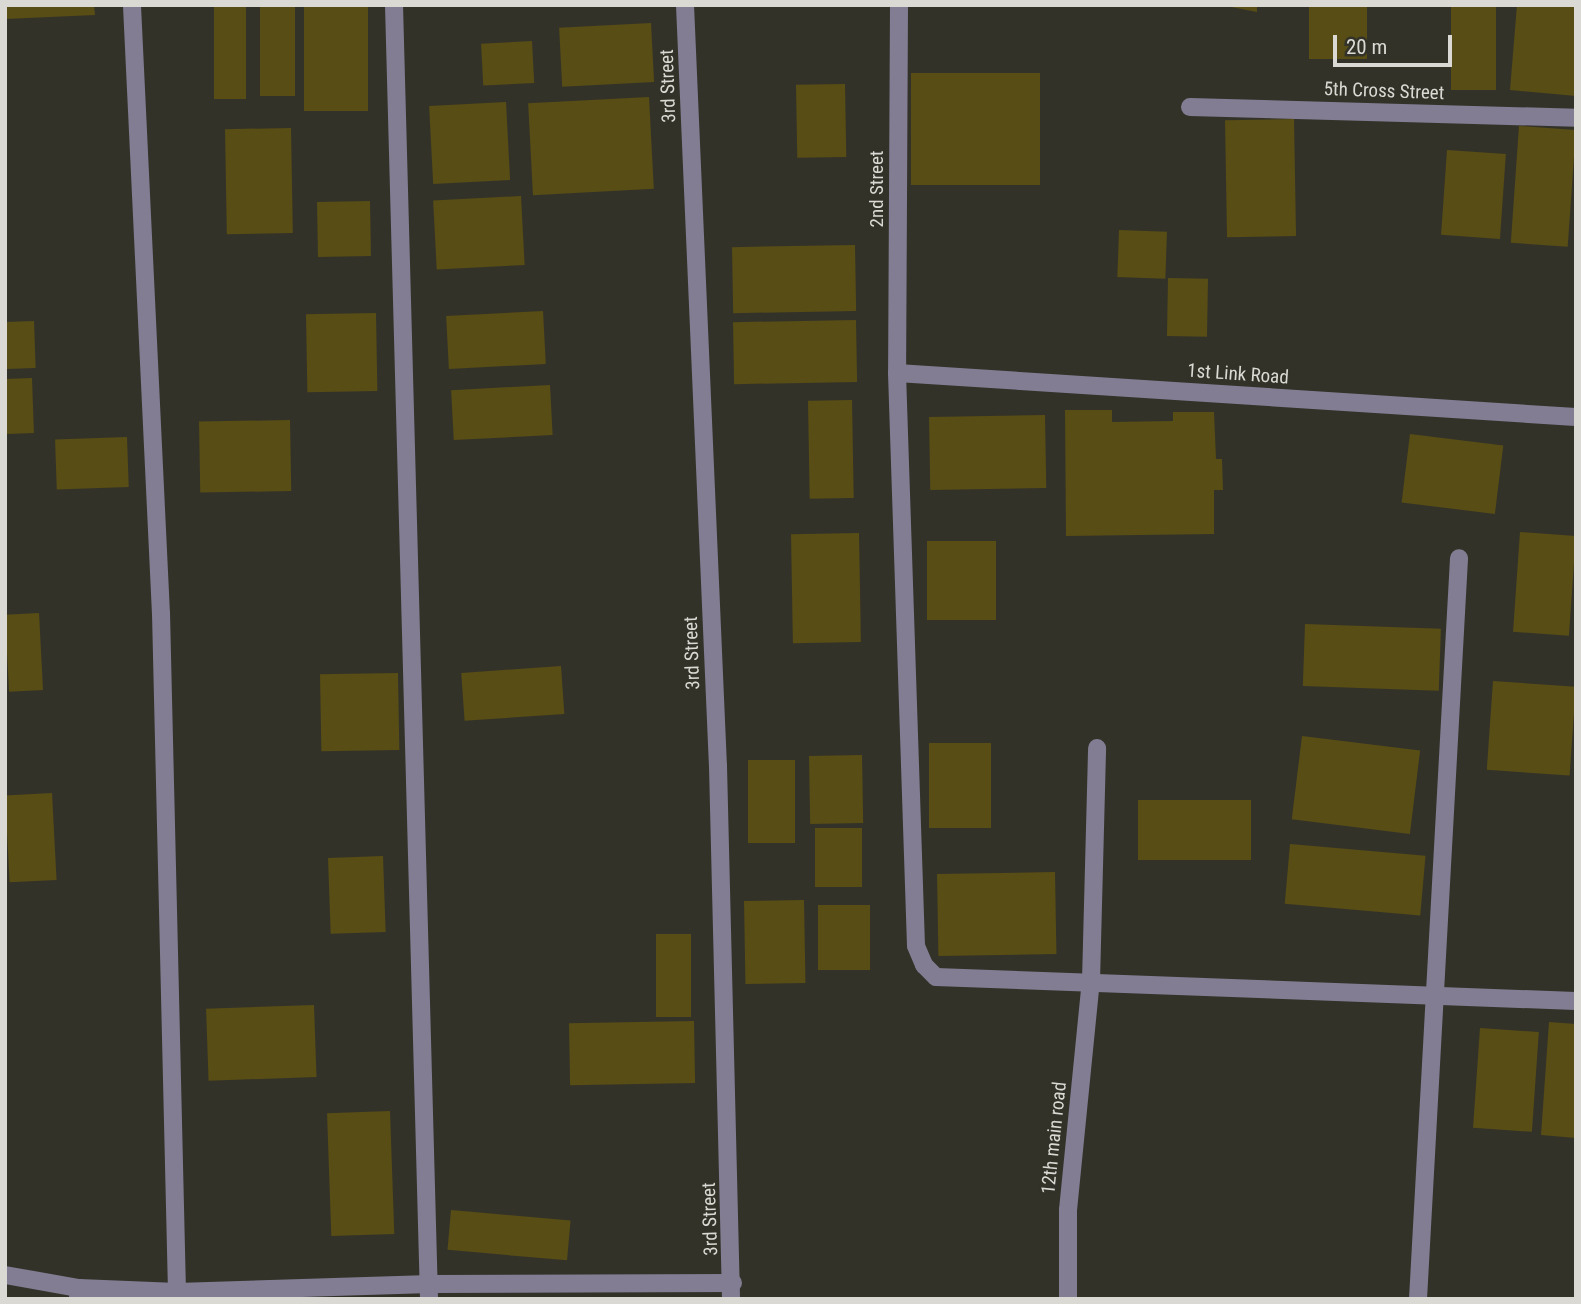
<!DOCTYPE html>
<style>
body{margin:0}
#map{position:relative;width:1581px;height:1304px;overflow:hidden;background:#333229;font-family:"Roboto Condensed",sans-serif}
div>[style]{position:absolute}
.building>*{inset:0;background:#584d15;transform-origin:0 0}
.minor>*{height:18px;margin:-9px;padding:0 9px;transform-origin:9px;border-radius:9px;background:#837d93}
span{translate:-50% -50%;white-space:nowrap;text-align:center;line-height:1.15;-webkit-text-stroke:5px #333229;paint-order:stroke}
.street-label{font-size:19px;color:#dad9d3}
.frame{position:absolute;inset:0;border:7px solid #dad9d3;pointer-events:none}
.scale{position:absolute;left:1333px;top:35px;width:119px;height:32px;box-sizing:border-box;border:4px solid #dad9d3;border-top:0;padding-left:9px;font-size:21px;line-height:24px;white-space:nowrap;color:#dad9d3;-webkit-text-stroke:5px #333229;paint-order:stroke}
</style>
<div id="map">
<div class="building">
<i style="clip-path:polygon(5px 5px,94px 5px,95px 15px,5px 19px)"></i>
<i style="left:214px;top:5px;width:32px;height:94px"></i>
<i style="left:260px;top:5px;width:35px;height:91px"></i>
<i style="left:304px;top:5px;width:64px;height:106px"></i>
<i style="clip-path:polygon(1221px 5px,1257px 5px,1257px 12px)"></i>
<i style="left:1309px;top:5px;width:58px;height:54px"></i>
<i style="left:1451px;top:5px;width:45px;height:85px"></i>
<i style="clip-path:polygon(1517px 5px,1576px 5px,1576px 96px,1510px 90px)"></i>
<i style="left:651px;top:23px;width:59px;height:92px;rotate:87deg"></i>
<i style="left:532px;top:41px;width:42px;height:51px;rotate:87deg"></i>
<i style="left:1040px;top:73px;width:112px;height:129px;rotate:90deg"></i>
<i style="left:845px;top:84px;width:73px;height:49px;rotate:89deg"></i>
<i style="left:649px;top:97px;width:92px;height:121px;rotate:87deg"></i>
<i style="left:506px;top:102px;width:78px;height:77px;rotate:87deg"></i>
<i style="left:1294px;top:119px;width:117px;height:69px;rotate:89deg"></i>
<i style="left:1519px;top:126px;width:57px;height:117px;rotate:4deg"></i>
<i style="left:291px;top:128px;width:105px;height:66px;rotate:89deg"></i>
<i style="left:1447px;top:150px;width:59px;height:85px;rotate:4deg"></i>
<i style="left:521px;top:196px;width:69px;height:88px;rotate:87deg"></i>
<i style="left:370px;top:201px;width:55px;height:53px;rotate:89deg"></i>
<i style="left:1119px;top:230px;width:48px;height:47px;rotate:2deg"></i>
<i style="left:855px;top:245px;width:66px;height:123px;rotate:89deg"></i>
<i style="left:1168px;top:278px;width:40px;height:58px;rotate:1deg"></i>
<i style="left:543px;top:311px;width:53px;height:97px;rotate:87deg"></i>
<i style="left:376px;top:313px;width:78px;height:70px;rotate:89deg"></i>
<i style="left:856px;top:320px;width:62px;height:123px;rotate:89deg"></i>
<i style="left:34px;top:321px;width:47px;height:29px;rotate:88deg"></i>
<i style="left:32px;top:378px;width:55px;height:27px;rotate:88deg"></i>
<i style="left:550px;top:385px;width:50px;height:99px;rotate:87deg"></i>
<i style="left:852px;top:400px;width:98px;height:44px;rotate:89deg"></i>
<i style="clip-path:polygon(1065px 410px,1112px 410px,1112px 422px,1173px 421px,1173px 412px,1214px 412px,1216px 459px,1222px 459px,1223px 490px,1214px 490px,1214px 534px,1066px 536px)"></i>
<i style="left:1045px;top:415px;width:73px;height:116px;rotate:89deg"></i>
<i style="left:290px;top:420px;width:71px;height:91px;rotate:89deg"></i>
<i style="left:1410px;top:434px;width:94px;height:69px;rotate:7deg"></i>
<i style="left:127px;top:437px;width:50px;height:72px;rotate:88deg"></i>
<i style="left:1520px;top:532px;width:56px;height:100px;rotate:4deg"></i>
<i style="left:859px;top:533px;width:109px;height:68px;rotate:89deg"></i>
<i style="left:927px;top:541px;width:69px;height:79px"></i>
<i style="left:39px;top:613px;width:77px;height:34px;rotate:87deg"></i>
<i style="left:1305px;top:624px;width:136px;height:62px;rotate:2deg"></i>
<i style="left:561px;top:666px;width:48px;height:100px;rotate:86deg"></i>
<i style="left:398px;top:673px;width:77px;height:78px;rotate:89deg"></i>
<i style="left:1493px;top:681px;width:83px;height:89px;rotate:4deg"></i>
<i style="left:1302px;top:736px;width:119px;height:84px;rotate:7deg"></i>
<i style="left:929px;top:743px;width:62px;height:85px"></i>
<i style="left:862px;top:755px;width:68px;height:53px;rotate:89deg"></i>
<i style="left:748px;top:760px;width:47px;height:83px"></i>
<i style="left:52px;top:793px;width:87px;height:47px;rotate:87deg"></i>
<i style="left:1251px;top:800px;width:60px;height:113px;rotate:90deg"></i>
<i style="left:862px;top:828px;width:59px;height:47px;rotate:90deg"></i>
<i style="left:1290px;top:844px;width:136px;height:60px;rotate:5deg"></i>
<i style="left:383px;top:856px;width:76px;height:55px;rotate:88deg"></i>
<i style="left:1055px;top:872px;width:82px;height:118px;rotate:89deg"></i>
<i style="left:804px;top:900px;width:83px;height:60px;rotate:89deg"></i>
<i style="left:818px;top:905px;width:52px;height:65px"></i>
<i style="left:656px;top:934px;width:35px;height:83px"></i>
<i style="left:314px;top:1005px;width:72px;height:108px;rotate:88deg"></i>
<i style="left:694px;top:1021px;width:62px;height:125px;rotate:89deg"></i>
<i style="clip-path:polygon(1549px 1022px,1576px 1024px,1576px 1138px,1541px 1135px)"></i>
<i style="left:1480px;top:1028px;width:59px;height:100px;rotate:4deg"></i>
<i style="left:390px;top:1111px;width:123px;height:63px;rotate:88deg"></i>
<i style="left:451px;top:1210px;width:120px;height:40px;rotate:5deg"></i>
</div>
<div class="minor">
<i style="left:394px;top:5px;width:1294px;rotate:88.45deg"></i>
<i style="left:685px;top:5px;width:762px;rotate:87.52deg"></i>
<i style="left:718px;top:766px;width:533px;rotate:88.6deg"></i>
<i style="left:899px;top:5px;width:368px;rotate:90.3deg"></i>
<i style="left:897px;top:373px;width:573px;rotate:88.1deg"></i>
<i style="left:916px;top:946px;width:21px;rotate:67deg"></i>
<i style="left:924px;top:965px;width:17px;rotate:45deg"></i>
<i style="left:936px;top:977px;width:640px;rotate:2.15deg"></i>
<i style="left:1190px;top:107px;width:386px;rotate:1.6deg"></i>
<i style="left:897px;top:373px;width:680px;rotate:3.71deg"></i>
<i style="left:5px;top:1275px;width:75px;rotate:10deg"></i>
<i style="left:79px;top:1288px;width:9px;rotate:96deg"></i>
<i style="left:79px;top:1288px;width:98px;rotate:2.3deg"></i>
<i style="left:177px;top:1292px;width:678px;rotate:-91.35deg"></i>
<i style="left:161px;top:614px;width:610px;rotate:-92.73deg"></i>
<i style="left:177px;top:1292px;width:253px;rotate:-1.8deg"></i>
<i style="left:430px;top:1284px;width:303px;rotate:-0.2deg"></i>
<i style="left:1068px;top:1299px;width:89px;rotate:-90deg"></i>
<i style="left:1068px;top:1210px;width:230px;rotate:-84.3deg"></i>
<i style="left:1091px;top:981px;width:233px;rotate:-88.5deg"></i>
<i style="left:1418px;top:1299px;width:742px;rotate:-86.83deg"></i>
</div>
<div class="street-label">
<span style="left:668px;top:86px;rotate:-92deg">3rd Street</span>
<span style="left:1384px;top:91px;rotate:2deg">5th Cross Street</span>
<span style="left:877px;top:189px;rotate:-90deg">2nd Street</span>
<span style="left:1238px;top:374px;rotate:4deg">1st Link Road</span>
<span style="left:692px;top:653px;rotate:-92deg">3rd Street</span>
<span style="left:1054px;top:1138px;rotate:-84deg">12th main road</span>
<span style="left:710px;top:1219px;rotate:-92deg">3rd Street</span>
</div>
<div class="frame"></div>
<div class="scale">20 m</div>
</div>
